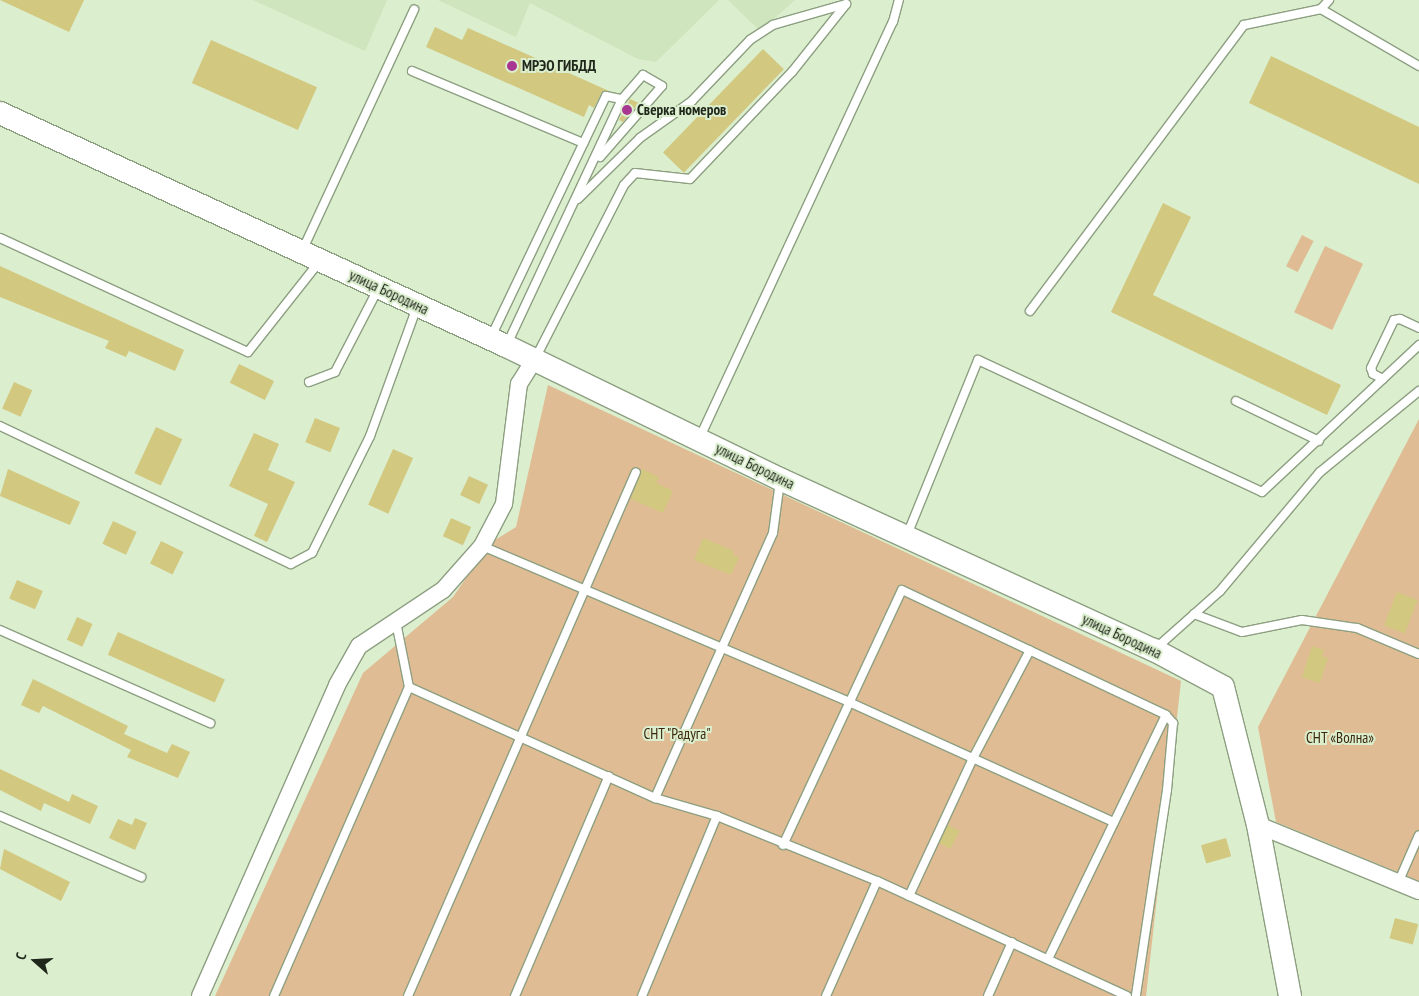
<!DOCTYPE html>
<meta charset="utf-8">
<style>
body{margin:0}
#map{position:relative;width:1419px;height:996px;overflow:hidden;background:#dbeece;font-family:"PT Sans Narrow",sans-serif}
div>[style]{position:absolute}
.built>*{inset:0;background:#cee5be}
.green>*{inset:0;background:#dfbc93;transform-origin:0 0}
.building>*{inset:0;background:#d2c87f;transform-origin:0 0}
.roads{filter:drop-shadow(1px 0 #8d9f81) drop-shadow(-1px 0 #8d9f81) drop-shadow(0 1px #8d9f81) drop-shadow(0 -1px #8d9f81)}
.service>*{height:8px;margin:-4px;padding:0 4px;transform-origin:4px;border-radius:4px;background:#fff}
.minor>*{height:16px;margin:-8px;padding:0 8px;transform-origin:8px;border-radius:8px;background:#fff}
.secondary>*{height:22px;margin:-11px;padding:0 11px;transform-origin:11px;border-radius:11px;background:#fff}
.dots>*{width:14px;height:14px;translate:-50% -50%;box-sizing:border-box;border:2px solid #dbeece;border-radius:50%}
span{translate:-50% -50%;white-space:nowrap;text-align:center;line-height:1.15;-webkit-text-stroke:4px #dbeece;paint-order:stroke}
.poi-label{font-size:15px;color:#1f261a;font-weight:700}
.left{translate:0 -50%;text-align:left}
.street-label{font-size:15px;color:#1f261a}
.park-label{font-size:15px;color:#3c270d}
.north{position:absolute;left:10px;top:936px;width:50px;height:50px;-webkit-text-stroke:4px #dbeece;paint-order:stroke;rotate:289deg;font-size:14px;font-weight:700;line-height:20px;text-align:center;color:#1f261a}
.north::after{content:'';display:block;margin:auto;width:18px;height:22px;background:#1f261a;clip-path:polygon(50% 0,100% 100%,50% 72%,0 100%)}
</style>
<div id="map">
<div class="built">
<i style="clip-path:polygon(253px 0,387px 0,365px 51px)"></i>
<i style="clip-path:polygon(438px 0,719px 0,656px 62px,638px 59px,530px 3px,516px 37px)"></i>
<i style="clip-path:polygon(728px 0,795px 0,760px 31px)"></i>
</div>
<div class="green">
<i style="left:1302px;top:235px;width:13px;height:35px;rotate:27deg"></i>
<i style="left:1325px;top:246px;width:42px;height:73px;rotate:25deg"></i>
<i style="clip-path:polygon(548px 385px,1181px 681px,1146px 996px,215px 996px,363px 673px,453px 597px,490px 543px,516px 527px)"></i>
<i style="clip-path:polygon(1419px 419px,1419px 881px,1276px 822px,1258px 727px)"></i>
</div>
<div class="building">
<i style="clip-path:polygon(0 0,84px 0,69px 32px)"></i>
<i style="clip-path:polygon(435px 27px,462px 40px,468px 28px,609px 91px,602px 92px,594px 108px,589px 105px,584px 117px,426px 47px)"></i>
<i style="left:211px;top:40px;width:116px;height:47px;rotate:24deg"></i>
<i style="left:763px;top:49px;width:29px;height:144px;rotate:44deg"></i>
<i style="clip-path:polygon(1271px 56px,1419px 127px,1419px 184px,1249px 103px)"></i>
<i style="clip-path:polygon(630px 99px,639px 103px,623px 122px,619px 120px)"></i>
<i style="clip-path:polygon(1163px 203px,1191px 217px,1153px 295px,1341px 385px,1327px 415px,1111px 312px)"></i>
<i style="clip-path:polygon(0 266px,184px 350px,175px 371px,129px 351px,126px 357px,105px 348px,109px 341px,0 297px)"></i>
<i style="left:239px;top:364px;width:39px;height:21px;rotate:26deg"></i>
<i style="left:14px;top:382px;width:20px;height:29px;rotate:24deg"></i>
<i style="left:315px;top:418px;width:27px;height:26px;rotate:22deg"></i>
<i style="left:156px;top:427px;width:29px;height:51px;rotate:25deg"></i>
<i style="clip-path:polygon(254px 433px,279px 444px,268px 470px,295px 482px,267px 542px,254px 536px,268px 504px,229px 486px)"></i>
<i style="left:393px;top:449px;width:22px;height:61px;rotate:24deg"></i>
<i style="clip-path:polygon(8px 469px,80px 502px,70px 525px,0 496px)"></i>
<i style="clip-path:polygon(642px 469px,659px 477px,656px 483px,673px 491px,663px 513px,631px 499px)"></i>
<i style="left:469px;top:476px;width:21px;height:21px;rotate:25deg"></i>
<i style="left:451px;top:518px;width:22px;height:20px;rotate:24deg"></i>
<i style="left:113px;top:521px;width:26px;height:25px;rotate:25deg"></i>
<i style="clip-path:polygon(703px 538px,734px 551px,733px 555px,739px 557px,731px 575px,694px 560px)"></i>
<i style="left:161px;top:541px;width:25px;height:25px;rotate:26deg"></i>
<i style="left:17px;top:580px;width:28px;height:20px;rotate:23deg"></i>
<i style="left:1397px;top:592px;width:22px;height:36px;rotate:21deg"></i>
<i style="left:77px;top:617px;width:17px;height:25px;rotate:24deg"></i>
<i style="left:118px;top:632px;width:117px;height:25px;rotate:24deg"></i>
<i style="clip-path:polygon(1312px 646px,1324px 650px,1322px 656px,1328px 658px,1320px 683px,1302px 677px)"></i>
<i style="clip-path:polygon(33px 679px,128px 726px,124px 734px,167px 753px,172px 744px,190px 752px,178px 778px,127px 757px,131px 750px,43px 706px,39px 713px,21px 705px)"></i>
<i style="clip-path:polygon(0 769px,69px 802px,72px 794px,98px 806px,90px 824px,44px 803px,41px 811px,0 790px)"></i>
<i style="clip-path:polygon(135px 818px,147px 823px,135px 850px,109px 838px,118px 819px,132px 825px)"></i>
<i style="left:948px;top:825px;width:13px;height:20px;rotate:27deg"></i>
<i style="left:1226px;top:838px;width:19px;height:26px;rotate:74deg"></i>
<i style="clip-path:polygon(4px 849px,70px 882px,61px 901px,0 869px)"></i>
<i style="left:1395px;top:918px;width:24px;height:21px;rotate:15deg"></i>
</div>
<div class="roads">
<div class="service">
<i style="left:1321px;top:9px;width:113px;rotate:30.2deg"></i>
<i style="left:412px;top:71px;width:186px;rotate:22.8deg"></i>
<i style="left:600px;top:157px;width:94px;rotate:-48.9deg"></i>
<i style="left:662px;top:86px;width:22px;rotate:-150deg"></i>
<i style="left:643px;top:75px;width:32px;rotate:131deg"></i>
<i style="left:0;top:238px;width:273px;rotate:24.7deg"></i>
<i style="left:248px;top:352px;width:115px;rotate:-51.7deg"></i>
<i style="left:303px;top:249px;width:264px;rotate:-65.1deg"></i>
<i style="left:1030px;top:311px;width:357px;rotate:-53.2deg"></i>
<i style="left:1244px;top:25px;width:79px;rotate:-11.7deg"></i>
<i style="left:1321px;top:9px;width:12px;rotate:-48deg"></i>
<i style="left:491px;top:337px;width:267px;rotate:-64.5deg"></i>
<i style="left:606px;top:96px;width:16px;rotate:11deg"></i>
<i style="left:622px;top:99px;width:271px;rotate:115.1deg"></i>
<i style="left:535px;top:359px;width:195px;rotate:-62.9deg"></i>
<i style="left:624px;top:185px;width:16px;rotate:-47deg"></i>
<i style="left:635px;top:173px;width:55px;rotate:6.2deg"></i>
<i style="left:690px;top:179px;width:148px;rotate:-46.4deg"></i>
<i style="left:792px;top:72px;width:87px;rotate:-51.5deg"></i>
<i style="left:846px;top:4px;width:76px;rotate:164deg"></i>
<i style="left:773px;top:25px;width:27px;rotate:147deg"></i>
<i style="left:750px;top:40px;width:84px;rotate:133.6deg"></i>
<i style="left:692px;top:101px;width:64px;rotate:144.6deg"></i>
<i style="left:640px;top:138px;width:87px;rotate:135.5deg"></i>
<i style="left:1383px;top:379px;width:11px;rotate:-153deg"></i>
<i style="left:1373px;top:374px;width:6px;rotate:-108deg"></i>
<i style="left:1371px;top:368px;width:53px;rotate:-64.4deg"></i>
<i style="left:1394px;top:320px;width:6px;rotate:-9deg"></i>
<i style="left:1400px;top:319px;width:21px;rotate:25deg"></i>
<i style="left:309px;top:382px;width:28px;rotate:-21deg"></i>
<i style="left:335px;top:372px;width:93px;rotate:-62.6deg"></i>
<i style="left:1236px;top:401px;width:92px;rotate:25.7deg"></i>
<i style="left:0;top:426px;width:322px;rotate:25.4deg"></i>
<i style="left:291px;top:564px;width:24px;rotate:-28deg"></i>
<i style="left:312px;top:553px;width:131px;rotate:-63.6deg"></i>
<i style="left:370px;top:436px;width:137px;rotate:-70deg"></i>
<i style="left:700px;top:437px;width:458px;rotate:-65.1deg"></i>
<i style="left:893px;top:22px;width:23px;rotate:-75deg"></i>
<i style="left:907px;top:535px;width:189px;rotate:-67.9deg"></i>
<i style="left:978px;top:360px;width:313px;rotate:24.9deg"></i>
<i style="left:1262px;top:492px;width:215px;rotate:-43.1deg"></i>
<i style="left:482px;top:546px;width:399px;rotate:23deg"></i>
<i style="left:849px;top:702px;width:291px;rotate:24.4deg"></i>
<i style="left:1194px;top:614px;width:51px;rotate:20.6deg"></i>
<i style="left:1242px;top:632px;width:61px;rotate:-11.3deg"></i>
<i style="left:1302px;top:620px;width:56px;rotate:8.3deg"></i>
<i style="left:1357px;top:628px;width:67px;rotate:22.8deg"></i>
<i style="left:0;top:630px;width:230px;rotate:23.9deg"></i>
<i style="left:1155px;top:649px;width:87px;rotate:-41.7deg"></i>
<i style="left:1220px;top:591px;width:155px;rotate:-50deg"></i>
<i style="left:1320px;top:472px;width:128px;rotate:-39.3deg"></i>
<i style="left:409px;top:687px;width:270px;rotate:24.3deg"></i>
<i style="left:655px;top:798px;width:65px;rotate:16.2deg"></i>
<i style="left:717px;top:816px;width:173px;rotate:22.1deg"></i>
<i style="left:877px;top:881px;width:275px;rotate:24.7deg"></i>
<i style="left:655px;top:798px;width:290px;rotate:-66deg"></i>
<i style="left:773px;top:533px;width:52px;rotate:-82.3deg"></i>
<i style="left:0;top:816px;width:154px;rotate:23.4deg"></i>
<i style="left:783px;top:845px;width:281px;rotate:-65deg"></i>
<i style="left:902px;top:590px;width:292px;rotate:25.3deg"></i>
<i style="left:1166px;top:715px;width:11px;rotate:49deg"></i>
<i style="left:1173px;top:723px;width:67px;rotate:95.1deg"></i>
<i style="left:1167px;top:790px;width:208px;rotate:98.6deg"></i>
<i style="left:1398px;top:883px;width:52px;rotate:-66.4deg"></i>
<i style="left:909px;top:896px;width:150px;rotate:-65.1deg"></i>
<i style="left:972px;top:760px;width:124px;rotate:-62.2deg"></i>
<i style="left:1048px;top:959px;width:271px;rotate:-64.2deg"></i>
<i style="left:274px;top:996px;width:337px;rotate:-66.4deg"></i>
<i style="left:409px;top:687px;width:66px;rotate:-101.3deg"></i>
<i style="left:408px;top:996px;width:571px;rotate:-66.49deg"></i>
<i style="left:515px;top:996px;width:239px;rotate:-66.9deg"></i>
<i style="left:642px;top:996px;width:195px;rotate:-67.4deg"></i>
<i style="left:826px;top:996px;width:126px;rotate:-66.1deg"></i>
<i style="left:988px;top:996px;width:59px;rotate:-66deg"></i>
</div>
<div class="minor">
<i style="left:1258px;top:825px;width:174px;rotate:22.3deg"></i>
<i style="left:200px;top:996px;width:340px;rotate:-66.2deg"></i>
<i style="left:337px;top:685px;width:45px;rotate:-60.6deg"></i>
<i style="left:359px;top:646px;width:101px;rotate:-33.7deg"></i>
<i style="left:443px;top:590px;width:59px;rotate:-48.4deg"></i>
<i style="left:482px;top:546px;width:47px;rotate:-62.4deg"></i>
<i style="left:504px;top:504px;width:121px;rotate:-82.9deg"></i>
<i style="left:519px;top:384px;width:26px;rotate:-58deg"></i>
</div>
<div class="secondary">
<i style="left:0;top:113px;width:557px;rotate:24.72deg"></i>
<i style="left:506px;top:346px;width:305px;rotate:25.9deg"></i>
<i style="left:780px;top:479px;width:411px;rotate:24.6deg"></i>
<i style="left:1154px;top:650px;width:78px;rotate:28.2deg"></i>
<i style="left:1223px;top:687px;width:142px;rotate:75.8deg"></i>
<i style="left:1258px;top:825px;width:174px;rotate:79.4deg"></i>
</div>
</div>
<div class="dots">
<i style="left:512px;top:66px;background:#a83792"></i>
<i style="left:627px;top:110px;background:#a83792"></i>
</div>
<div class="poi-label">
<span class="left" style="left:522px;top:66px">МРЭО ГИБДД</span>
<span class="left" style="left:637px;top:110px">Сверка номеров</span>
</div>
<div class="street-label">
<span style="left:389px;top:292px;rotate:25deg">улица Бородина</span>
<span style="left:755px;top:466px;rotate:26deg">улица Бородина</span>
<span style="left:1122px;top:636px;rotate:25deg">улица Бородина</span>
</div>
<div class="park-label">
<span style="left:677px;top:734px">СНТ "Радуга"</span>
<span style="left:1340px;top:738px">СНТ «Волна»</span>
</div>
<div class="north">С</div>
</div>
